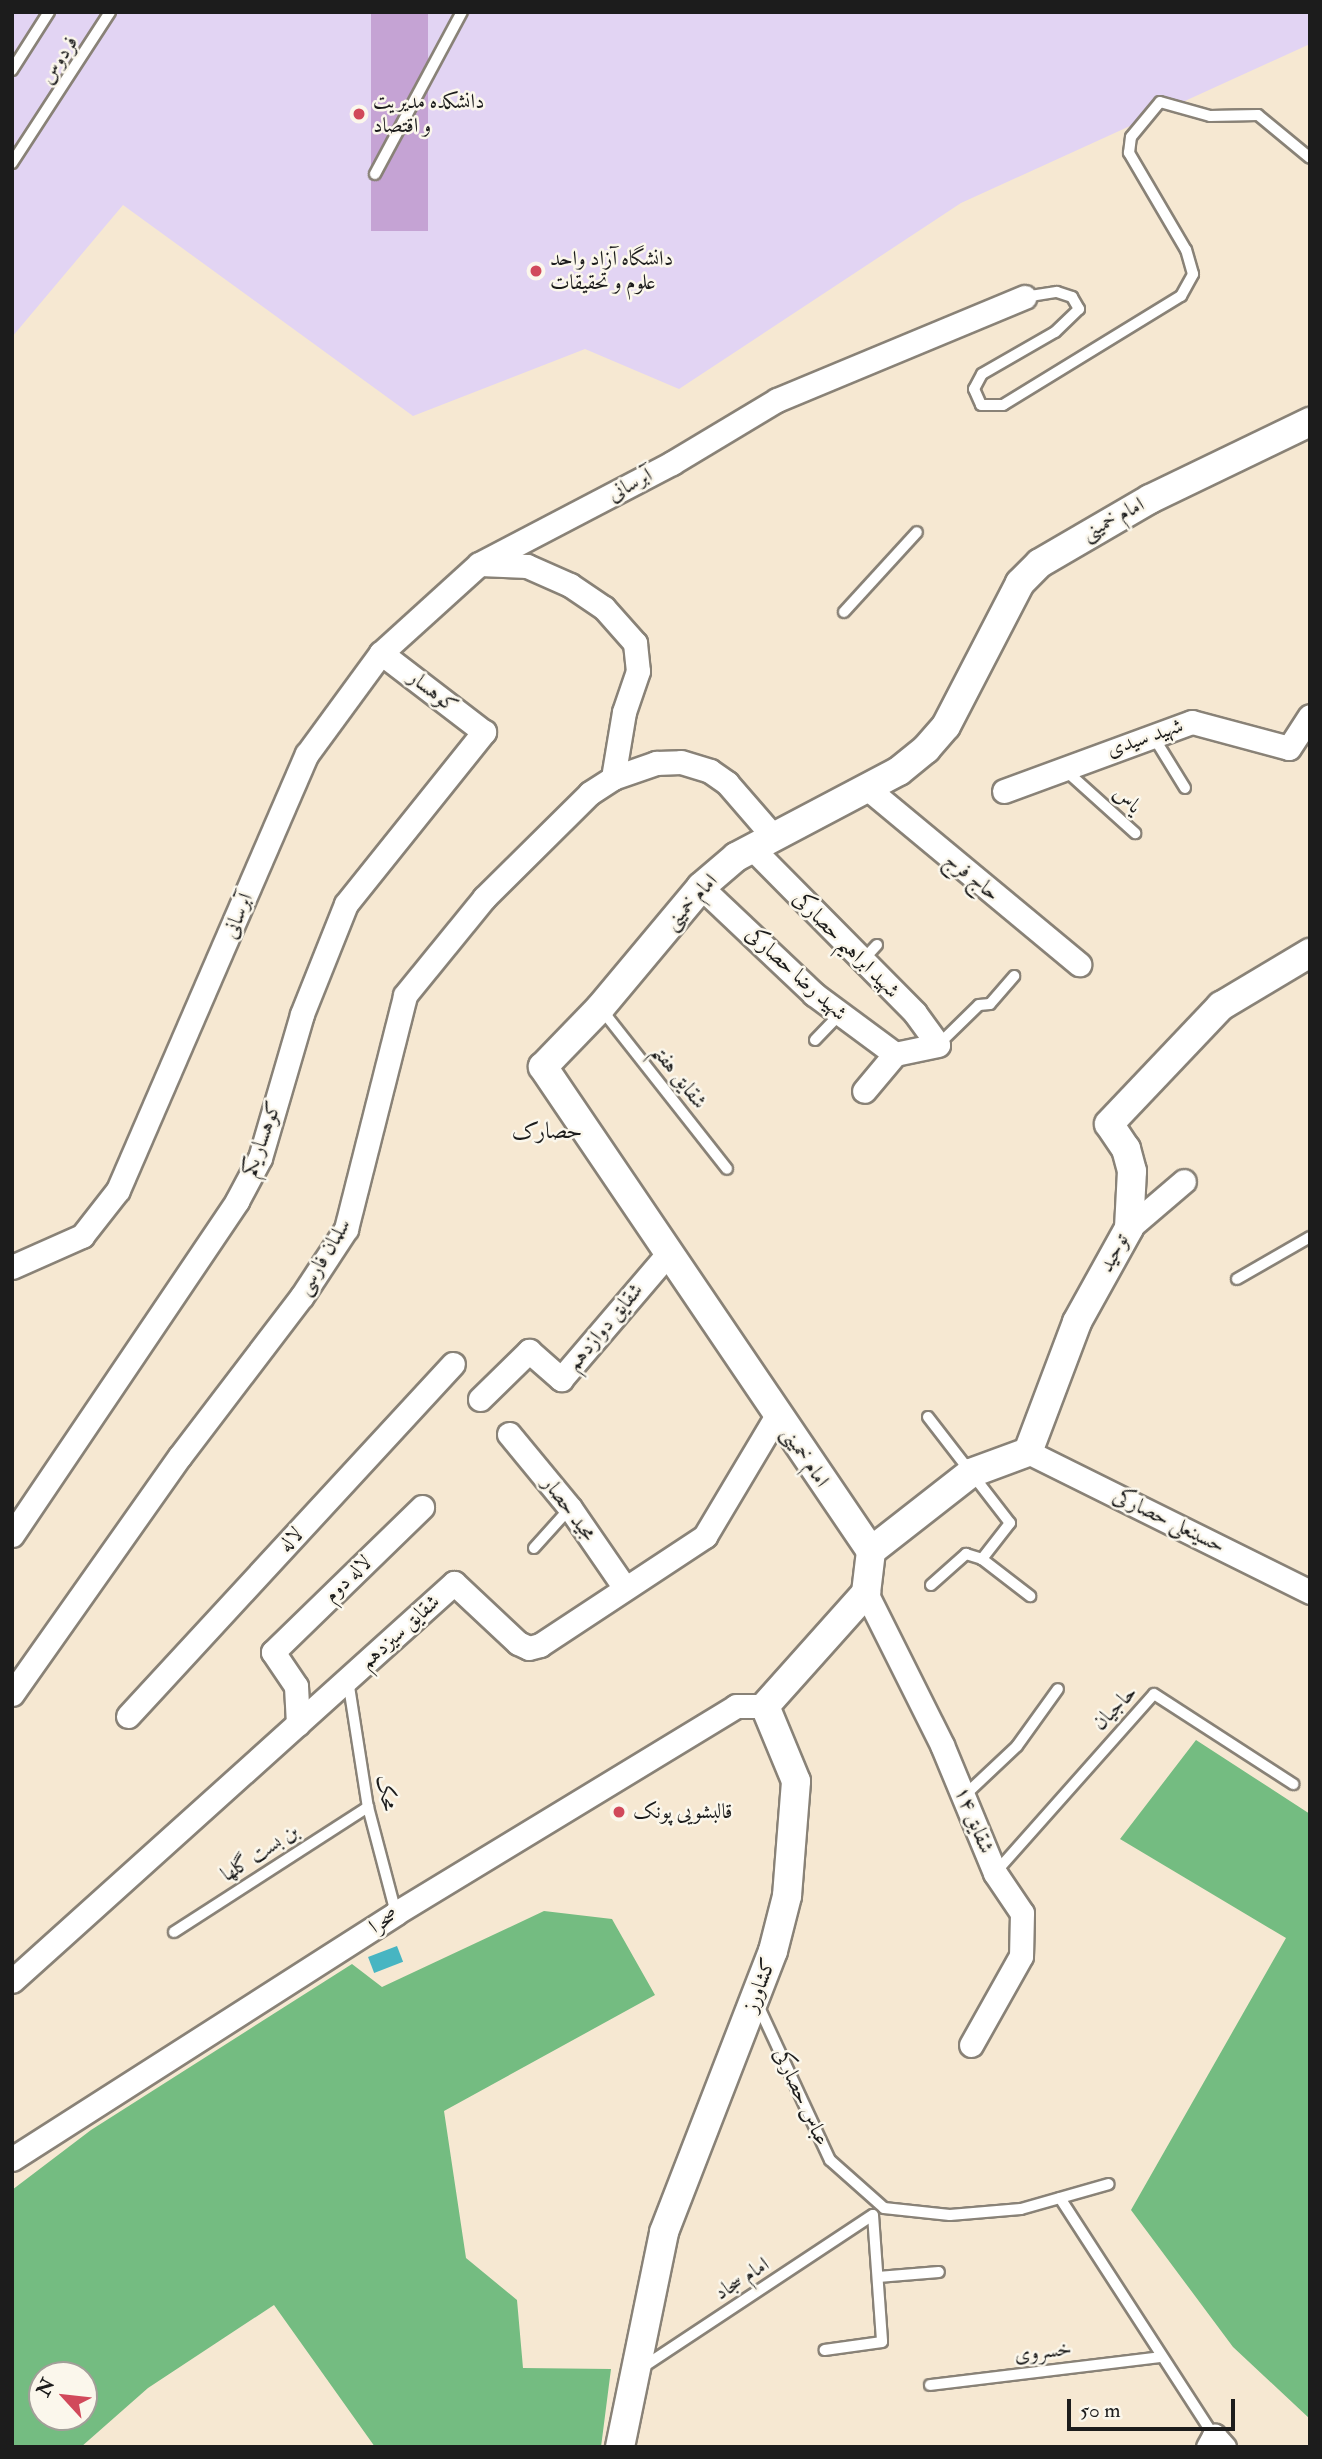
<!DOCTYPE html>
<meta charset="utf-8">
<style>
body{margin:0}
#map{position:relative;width:1322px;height:2459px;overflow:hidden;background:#f6e8d2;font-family:"IM FELL Double Pica",Amiri,serif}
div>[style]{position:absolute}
.built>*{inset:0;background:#e2d4f3}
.forest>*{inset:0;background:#74bc81}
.water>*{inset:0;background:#47b5c2;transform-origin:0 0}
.building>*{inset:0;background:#c5a3d4;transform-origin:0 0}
.roads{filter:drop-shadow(2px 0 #898277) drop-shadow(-2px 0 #898277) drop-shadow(0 2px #898277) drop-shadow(0 -2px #898277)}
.service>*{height:10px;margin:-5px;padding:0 5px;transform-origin:5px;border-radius:5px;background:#fff}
.minor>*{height:23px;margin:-11.5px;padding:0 11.5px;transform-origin:11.5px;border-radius:11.5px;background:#fff}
.tertiary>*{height:28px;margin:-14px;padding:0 14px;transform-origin:14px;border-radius:14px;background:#fff}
.dots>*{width:19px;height:19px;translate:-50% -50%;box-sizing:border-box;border:4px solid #fbf7ec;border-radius:50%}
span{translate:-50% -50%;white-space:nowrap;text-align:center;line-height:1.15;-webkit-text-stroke:5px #fbf7ec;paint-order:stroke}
.street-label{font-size:21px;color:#1c1c1c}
.poi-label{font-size:21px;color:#1c1c1c}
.left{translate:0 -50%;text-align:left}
.neighbourhood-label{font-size:23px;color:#1c1c1c}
.frame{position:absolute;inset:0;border:14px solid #1c1c1c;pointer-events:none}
.north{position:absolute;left:28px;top:2361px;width:70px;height:70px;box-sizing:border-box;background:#fbf7ec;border:2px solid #a29f99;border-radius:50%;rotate:297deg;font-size:19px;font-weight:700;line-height:28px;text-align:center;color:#1c1c1c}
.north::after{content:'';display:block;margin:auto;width:24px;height:32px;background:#d1495b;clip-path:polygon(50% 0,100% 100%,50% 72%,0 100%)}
.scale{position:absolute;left:1067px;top:2399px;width:168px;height:32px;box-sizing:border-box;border:4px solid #1c1c1c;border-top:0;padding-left:9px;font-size:21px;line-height:24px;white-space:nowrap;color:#1c1c1c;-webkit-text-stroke:5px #fbf7ec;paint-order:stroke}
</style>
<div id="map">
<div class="built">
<i style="clip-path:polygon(12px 12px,1310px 12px,1310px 44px,961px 203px,679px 389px,585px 349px,413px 416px,123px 205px,12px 337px)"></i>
</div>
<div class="forest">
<i style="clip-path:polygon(1196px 1740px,1310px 1814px,1310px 2419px,1233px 2347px,1131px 2210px,1286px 1938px,1120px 1839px)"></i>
<i style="clip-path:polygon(evenodd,544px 1911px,612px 1919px,655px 1995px,444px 2111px,466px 2258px,517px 2300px,523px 2368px,611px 2369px,601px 2447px,375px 2447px,274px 2305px,148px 2388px,81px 2447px,12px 2447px,12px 2190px,91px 2130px,352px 1964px,382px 1987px,544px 1911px,42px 2375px,84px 2375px,84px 2417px,42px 2417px,42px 2375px)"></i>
</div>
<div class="water">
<i style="left:397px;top:1946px;width:17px;height:31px;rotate:69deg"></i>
</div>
<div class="building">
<i style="left:371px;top:12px;width:57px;height:219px"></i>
</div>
<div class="roads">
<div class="service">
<i style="left:12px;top:70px;width:69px;rotate:-57.5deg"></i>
<i style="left:12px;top:163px;width:180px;rotate:-57deg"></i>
<i style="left:375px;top:174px;width:184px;rotate:-61.8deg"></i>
<i style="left:1024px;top:297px;width:33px;rotate:-9deg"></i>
<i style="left:1057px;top:292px;width:16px;rotate:18deg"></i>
<i style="left:1072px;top:297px;width:14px;rotate:60deg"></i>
<i style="left:1079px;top:309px;width:33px;rotate:136deg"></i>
<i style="left:1055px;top:332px;width:84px;rotate:150.1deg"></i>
<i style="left:982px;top:374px;width:17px;rotate:118deg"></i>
<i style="left:974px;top:389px;width:17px;rotate:66deg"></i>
<i style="left:981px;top:405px;width:22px"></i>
<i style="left:1003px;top:405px;width:209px;rotate:-31.5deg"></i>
<i style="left:1181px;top:296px;width:25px;rotate:-61deg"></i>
<i style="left:1193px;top:274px;width:25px;rotate:-106deg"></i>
<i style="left:1186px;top:250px;width:113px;rotate:-120.4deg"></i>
<i style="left:1129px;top:153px;width:16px;rotate:-83deg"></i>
<i style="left:1131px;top:137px;width:45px;rotate:-50.4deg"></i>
<i style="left:1160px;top:102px;width:52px;rotate:15.6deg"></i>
<i style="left:1210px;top:116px;width:48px;rotate:-1.2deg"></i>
<i style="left:1258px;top:115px;width:67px;rotate:39.6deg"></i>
<i style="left:844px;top:612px;width:108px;rotate:-47.6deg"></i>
<i style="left:1153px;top:736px;width:61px;rotate:58.4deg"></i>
<i style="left:1064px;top:769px;width:96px;rotate:42deg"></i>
<i style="left:862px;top:961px;width:22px;rotate:-47deg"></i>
<i style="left:602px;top:1010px;width:202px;rotate:51.8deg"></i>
<i style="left:815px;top:1040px;width:35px;rotate:-46deg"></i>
<i style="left:938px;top:1045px;width:57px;rotate:-44.3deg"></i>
<i style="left:979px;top:1005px;width:11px;rotate:-5deg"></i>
<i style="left:990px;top:1004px;width:37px;rotate:-49deg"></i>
<i style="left:1237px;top:1279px;width:84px;rotate:-29.9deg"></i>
<i style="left:928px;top:1417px;width:134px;rotate:52.3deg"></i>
<i style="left:1010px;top:1523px;width:46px;rotate:127.9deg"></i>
<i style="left:982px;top:1559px;width:61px;rotate:37.6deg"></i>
<i style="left:534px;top:1548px;width:54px;rotate:-48deg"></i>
<i style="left:931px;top:1585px;width:47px;rotate:-41.5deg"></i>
<i style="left:966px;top:1554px;width:17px;rotate:17deg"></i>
<i style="left:348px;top:1680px;width:129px;rotate:81.1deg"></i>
<i style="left:368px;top:1807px;width:110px;rotate:75.2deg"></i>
<i style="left:965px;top:1795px;width:71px;rotate:-43.3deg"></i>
<i style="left:1017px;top:1746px;width:70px;rotate:-54.3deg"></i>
<i style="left:995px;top:1873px;width:239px;rotate:-48.4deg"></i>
<i style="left:1154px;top:1694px;width:166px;rotate:32.9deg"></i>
<i style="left:174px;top:1932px;width:231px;rotate:-32.8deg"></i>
<i style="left:757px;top:2003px;width:173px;rotate:65.1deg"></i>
<i style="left:830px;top:2160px;width:72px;rotate:41.6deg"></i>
<i style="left:884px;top:2208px;width:66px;rotate:6.1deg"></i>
<i style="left:950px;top:2215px;width:71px;rotate:-4.8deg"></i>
<i style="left:1021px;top:2209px;width:91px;rotate:-15.9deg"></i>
<i style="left:1060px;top:2198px;width:283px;rotate:57.1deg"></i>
<i style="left:878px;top:2277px;width:61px;rotate:-4.7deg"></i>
<i style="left:640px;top:2369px;width:279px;rotate:-33.5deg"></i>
<i style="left:873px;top:2215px;width:127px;rotate:85.9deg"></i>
<i style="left:882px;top:2342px;width:58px;rotate:172deg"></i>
<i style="left:930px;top:2385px;width:233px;rotate:-6.9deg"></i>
</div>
<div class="minor">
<i style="left:480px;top:564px;width:47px;rotate:2.4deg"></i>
<i style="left:527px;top:566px;width:47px;rotate:23.8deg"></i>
<i style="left:570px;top:585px;width:41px;rotate:34.1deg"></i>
<i style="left:604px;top:608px;width:47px;rotate:48.5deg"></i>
<i style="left:635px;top:643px;width:28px;rotate:84deg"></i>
<i style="left:638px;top:671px;width:43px;rotate:108.9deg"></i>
<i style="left:624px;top:712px;width:67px;rotate:99.5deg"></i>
<i style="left:867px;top:788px;width:276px;rotate:39.7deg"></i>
<i style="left:1004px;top:791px;width:200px;rotate:-20.2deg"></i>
<i style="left:1192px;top:722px;width:100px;rotate:15deg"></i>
<i style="left:1289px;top:748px;width:38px;rotate:-57deg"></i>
<i style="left:751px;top:847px;width:233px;rotate:45.3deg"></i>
<i style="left:915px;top:1013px;width:39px;rotate:54deg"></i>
<i style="left:938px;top:1045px;width:44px;rotate:168.2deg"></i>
<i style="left:895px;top:1054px;width:48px;rotate:130deg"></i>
<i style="left:701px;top:887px;width:156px;rotate:43.4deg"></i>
<i style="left:814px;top:994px;width:101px;rotate:36.5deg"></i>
<i style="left:1129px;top:1228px;width:72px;rotate:-40.5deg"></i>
<i style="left:12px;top:1267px;width:77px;rotate:-23.9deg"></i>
<i style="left:82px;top:1236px;width:58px;rotate:-52deg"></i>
<i style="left:118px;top:1190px;width:475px;rotate:-66.6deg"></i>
<i style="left:307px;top:754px;width:125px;rotate:-53.8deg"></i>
<i style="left:381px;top:653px;width:132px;rotate:-42.2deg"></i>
<i style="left:479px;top:564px;width:218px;rotate:-27.6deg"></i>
<i style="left:672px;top:463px;width:122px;rotate:-31deg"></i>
<i style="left:777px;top:400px;width:268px;rotate:-22.6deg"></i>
<i style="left:480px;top:1399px;width:69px;rotate:-44.4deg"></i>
<i style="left:529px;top:1351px;width:43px;rotate:41.2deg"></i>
<i style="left:561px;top:1379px;width:163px;rotate:-49.5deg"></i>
<i style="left:509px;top:1434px;width:96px;rotate:50.5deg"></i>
<i style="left:570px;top:1508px;width:97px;rotate:55.5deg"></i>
<i style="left:1028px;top:1452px;width:315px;rotate:26.4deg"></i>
<i style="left:12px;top:1535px;width:403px;rotate:-56deg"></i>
<i style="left:237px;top:1201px;width:49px;rotate:-61.9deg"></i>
<i style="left:260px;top:1158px;width:150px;rotate:-73.7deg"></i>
<i style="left:302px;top:1014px;width:118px;rotate:-68.2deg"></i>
<i style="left:346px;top:904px;width:221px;rotate:-51.3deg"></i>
<i style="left:484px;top:732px;width:130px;rotate:-142.5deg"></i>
<i style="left:866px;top:1593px;width:170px;rotate:63.4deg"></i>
<i style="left:942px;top:1745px;width:139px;rotate:67.5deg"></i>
<i style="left:995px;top:1873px;width:48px;rotate:56deg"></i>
<i style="left:1022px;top:1913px;width:43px;rotate:91.3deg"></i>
<i style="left:1021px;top:1956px;width:102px;rotate:119.3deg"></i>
<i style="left:12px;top:1694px;width:291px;rotate:-54.8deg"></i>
<i style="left:180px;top:1456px;width:201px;rotate:-52.7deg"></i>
<i style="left:302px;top:1296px;width:80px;rotate:-56.7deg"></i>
<i style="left:346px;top:1229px;width:241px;rotate:-75.8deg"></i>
<i style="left:405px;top:995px;width:125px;rotate:-50.8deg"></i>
<i style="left:484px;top:898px;width:149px;rotate:-44.7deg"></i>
<i style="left:590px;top:793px;width:27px;rotate:-33deg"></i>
<i style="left:613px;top:778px;width:46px;rotate:-19.2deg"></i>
<i style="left:656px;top:763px;width:25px;rotate:-2deg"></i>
<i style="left:681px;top:762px;width:30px;rotate:17deg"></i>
<i style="left:710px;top:771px;width:21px;rotate:35deg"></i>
<i style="left:727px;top:783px;width:69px;rotate:49.1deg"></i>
<i style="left:128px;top:1716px;width:479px;rotate:-47.3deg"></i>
<i style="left:298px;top:1724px;width:38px;rotate:-93deg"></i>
<i style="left:296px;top:1686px;width:41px;rotate:-124.1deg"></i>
<i style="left:273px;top:1652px;width:208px;rotate:-44.2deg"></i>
<i style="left:12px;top:1981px;width:595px;rotate:-42deg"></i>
<i style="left:454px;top:1583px;width:88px;rotate:43.2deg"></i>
<i style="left:518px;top:1643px;width:12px;rotate:24deg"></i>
<i style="left:529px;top:1648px;width:11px;rotate:-15deg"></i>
<i style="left:540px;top:1645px;width:198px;rotate:-33.4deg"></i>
<i style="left:705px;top:1536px;width:141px;rotate:-59.2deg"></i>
<i style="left:12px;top:2159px;width:456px;rotate:-32.6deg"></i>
<i style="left:396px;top:1913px;width:398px;rotate:-31.3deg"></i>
<i style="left:736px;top:1706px;width:29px"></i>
<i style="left:1208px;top:2447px;width:13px;rotate:-61deg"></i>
<i style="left:1214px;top:2436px;width:15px;rotate:48deg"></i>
</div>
<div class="tertiary">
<i style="left:871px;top:1551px;width:585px;rotate:-124.12deg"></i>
<i style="left:543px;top:1067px;width:82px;rotate:-46deg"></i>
<i style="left:600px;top:1008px;width:158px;rotate:-50.1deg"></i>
<i style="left:701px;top:887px;width:46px;rotate:-40.6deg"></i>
<i style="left:736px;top:857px;width:184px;rotate:-27.8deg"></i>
<i style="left:899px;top:771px;width:35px;rotate:-39deg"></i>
<i style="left:926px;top:749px;width:30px;rotate:-49deg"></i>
<i style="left:946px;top:726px;width:161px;rotate:-62.6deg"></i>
<i style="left:1020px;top:583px;width:28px;rotate:-45deg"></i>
<i style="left:1040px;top:563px;width:127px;rotate:-30.2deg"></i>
<i style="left:1150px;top:499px;width:178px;rotate:-25.7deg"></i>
<i style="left:871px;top:1551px;width:127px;rotate:-38deg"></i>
<i style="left:971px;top:1473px;width:61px;rotate:-20.2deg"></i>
<i style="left:1028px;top:1452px;width:139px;rotate:-69.3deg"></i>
<i style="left:1077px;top:1322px;width:107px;rotate:-61deg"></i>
<i style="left:1129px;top:1228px;width:57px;rotate:-87deg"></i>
<i style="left:1132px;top:1171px;width:23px;rotate:-105deg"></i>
<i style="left:1126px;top:1149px;width:30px;rotate:-124deg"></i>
<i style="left:1109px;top:1124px;width:163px;rotate:-46.5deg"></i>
<i style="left:1221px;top:1006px;width:104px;rotate:-30.8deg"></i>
<i style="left:620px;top:2447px;width:219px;rotate:-78.4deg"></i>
<i style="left:664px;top:2232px;width:301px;rotate:-68.8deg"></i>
<i style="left:773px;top:1951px;width:57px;rotate:-75.7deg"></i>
<i style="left:787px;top:1896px;width:115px;rotate:-85.5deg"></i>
<i style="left:796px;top:1781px;width:81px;rotate:-112.5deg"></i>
<i style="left:765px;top:1706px;width:152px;rotate:-48.2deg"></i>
<i style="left:866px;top:1593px;width:42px;rotate:-83.2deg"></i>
</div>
</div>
<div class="dots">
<i style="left:359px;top:114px;background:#d1495b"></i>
<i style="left:536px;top:271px;background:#d1495b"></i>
<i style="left:619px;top:1812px;background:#d1495b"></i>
</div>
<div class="street-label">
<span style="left:59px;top:60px;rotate:-57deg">فردوس</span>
<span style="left:630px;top:485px;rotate:-28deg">آبرسانی</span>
<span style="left:1113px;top:519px;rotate:-28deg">امام خمینی</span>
<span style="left:433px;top:692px;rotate:38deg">کوهسار</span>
<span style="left:1145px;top:738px;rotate:-19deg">شهید سیدی</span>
<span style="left:1127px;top:800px;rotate:42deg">یاس</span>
<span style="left:972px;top:877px;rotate:39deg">حاج فرج</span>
<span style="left:691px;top:902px;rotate:-47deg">امام خمینی</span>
<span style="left:238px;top:916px;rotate:-67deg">آبرسانی</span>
<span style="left:846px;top:945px;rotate:45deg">شهید ابراهیم حصارکی</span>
<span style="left:796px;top:974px;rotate:42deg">شهید رضا حصارکی</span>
<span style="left:679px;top:1077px;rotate:52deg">شقایق هفتم</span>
<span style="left:262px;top:1139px;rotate:-70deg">کوهسار یکم</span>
<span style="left:1114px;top:1253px;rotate:-62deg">توحید</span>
<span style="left:324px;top:1257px;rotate:-59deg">سلمان فارسی</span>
<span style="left:605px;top:1327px;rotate:-50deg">شقایق دوازدهم</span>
<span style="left:805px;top:1457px;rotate:56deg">امام خمینی</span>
<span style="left:569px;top:1509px;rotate:53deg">مجید حصار</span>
<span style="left:1169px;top:1521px;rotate:26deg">حسینعلی حصارکی</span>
<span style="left:291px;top:1540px;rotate:-47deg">لاله</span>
<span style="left:348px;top:1579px;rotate:-44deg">لاله دوم</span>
<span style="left:400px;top:1632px;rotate:-42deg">شقایق سیزدهم</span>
<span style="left:1115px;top:1708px;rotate:-46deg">حاجیان</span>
<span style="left:386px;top:1793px;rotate:79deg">محک</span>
<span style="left:974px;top:1820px;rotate:68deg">شقایق ۱۴</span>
<span style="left:260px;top:1853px;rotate:-33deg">بن بست گلها</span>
<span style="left:384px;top:1921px;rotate:-33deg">صحرا</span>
<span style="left:760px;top:1985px;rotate:-69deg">کشاورز</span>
<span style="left:801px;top:2097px;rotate:65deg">عباس حصارکی</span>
<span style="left:742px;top:2279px;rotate:-33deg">امام سجاد</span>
<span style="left:1043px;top:2352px;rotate:-7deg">خسروی</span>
</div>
<div class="poi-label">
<span class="left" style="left:373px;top:114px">دانشکده مدیریت<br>و اقتصاد</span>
<span class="left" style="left:550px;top:271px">دانشگاه آزاد واحد<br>علوم و تحقیقات</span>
<span class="left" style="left:633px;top:1812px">قالبشویی پونک</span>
</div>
<div class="neighbourhood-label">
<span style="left:547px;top:1131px">حصارک</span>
</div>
<div class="frame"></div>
<div class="north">N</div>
<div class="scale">50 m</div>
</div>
